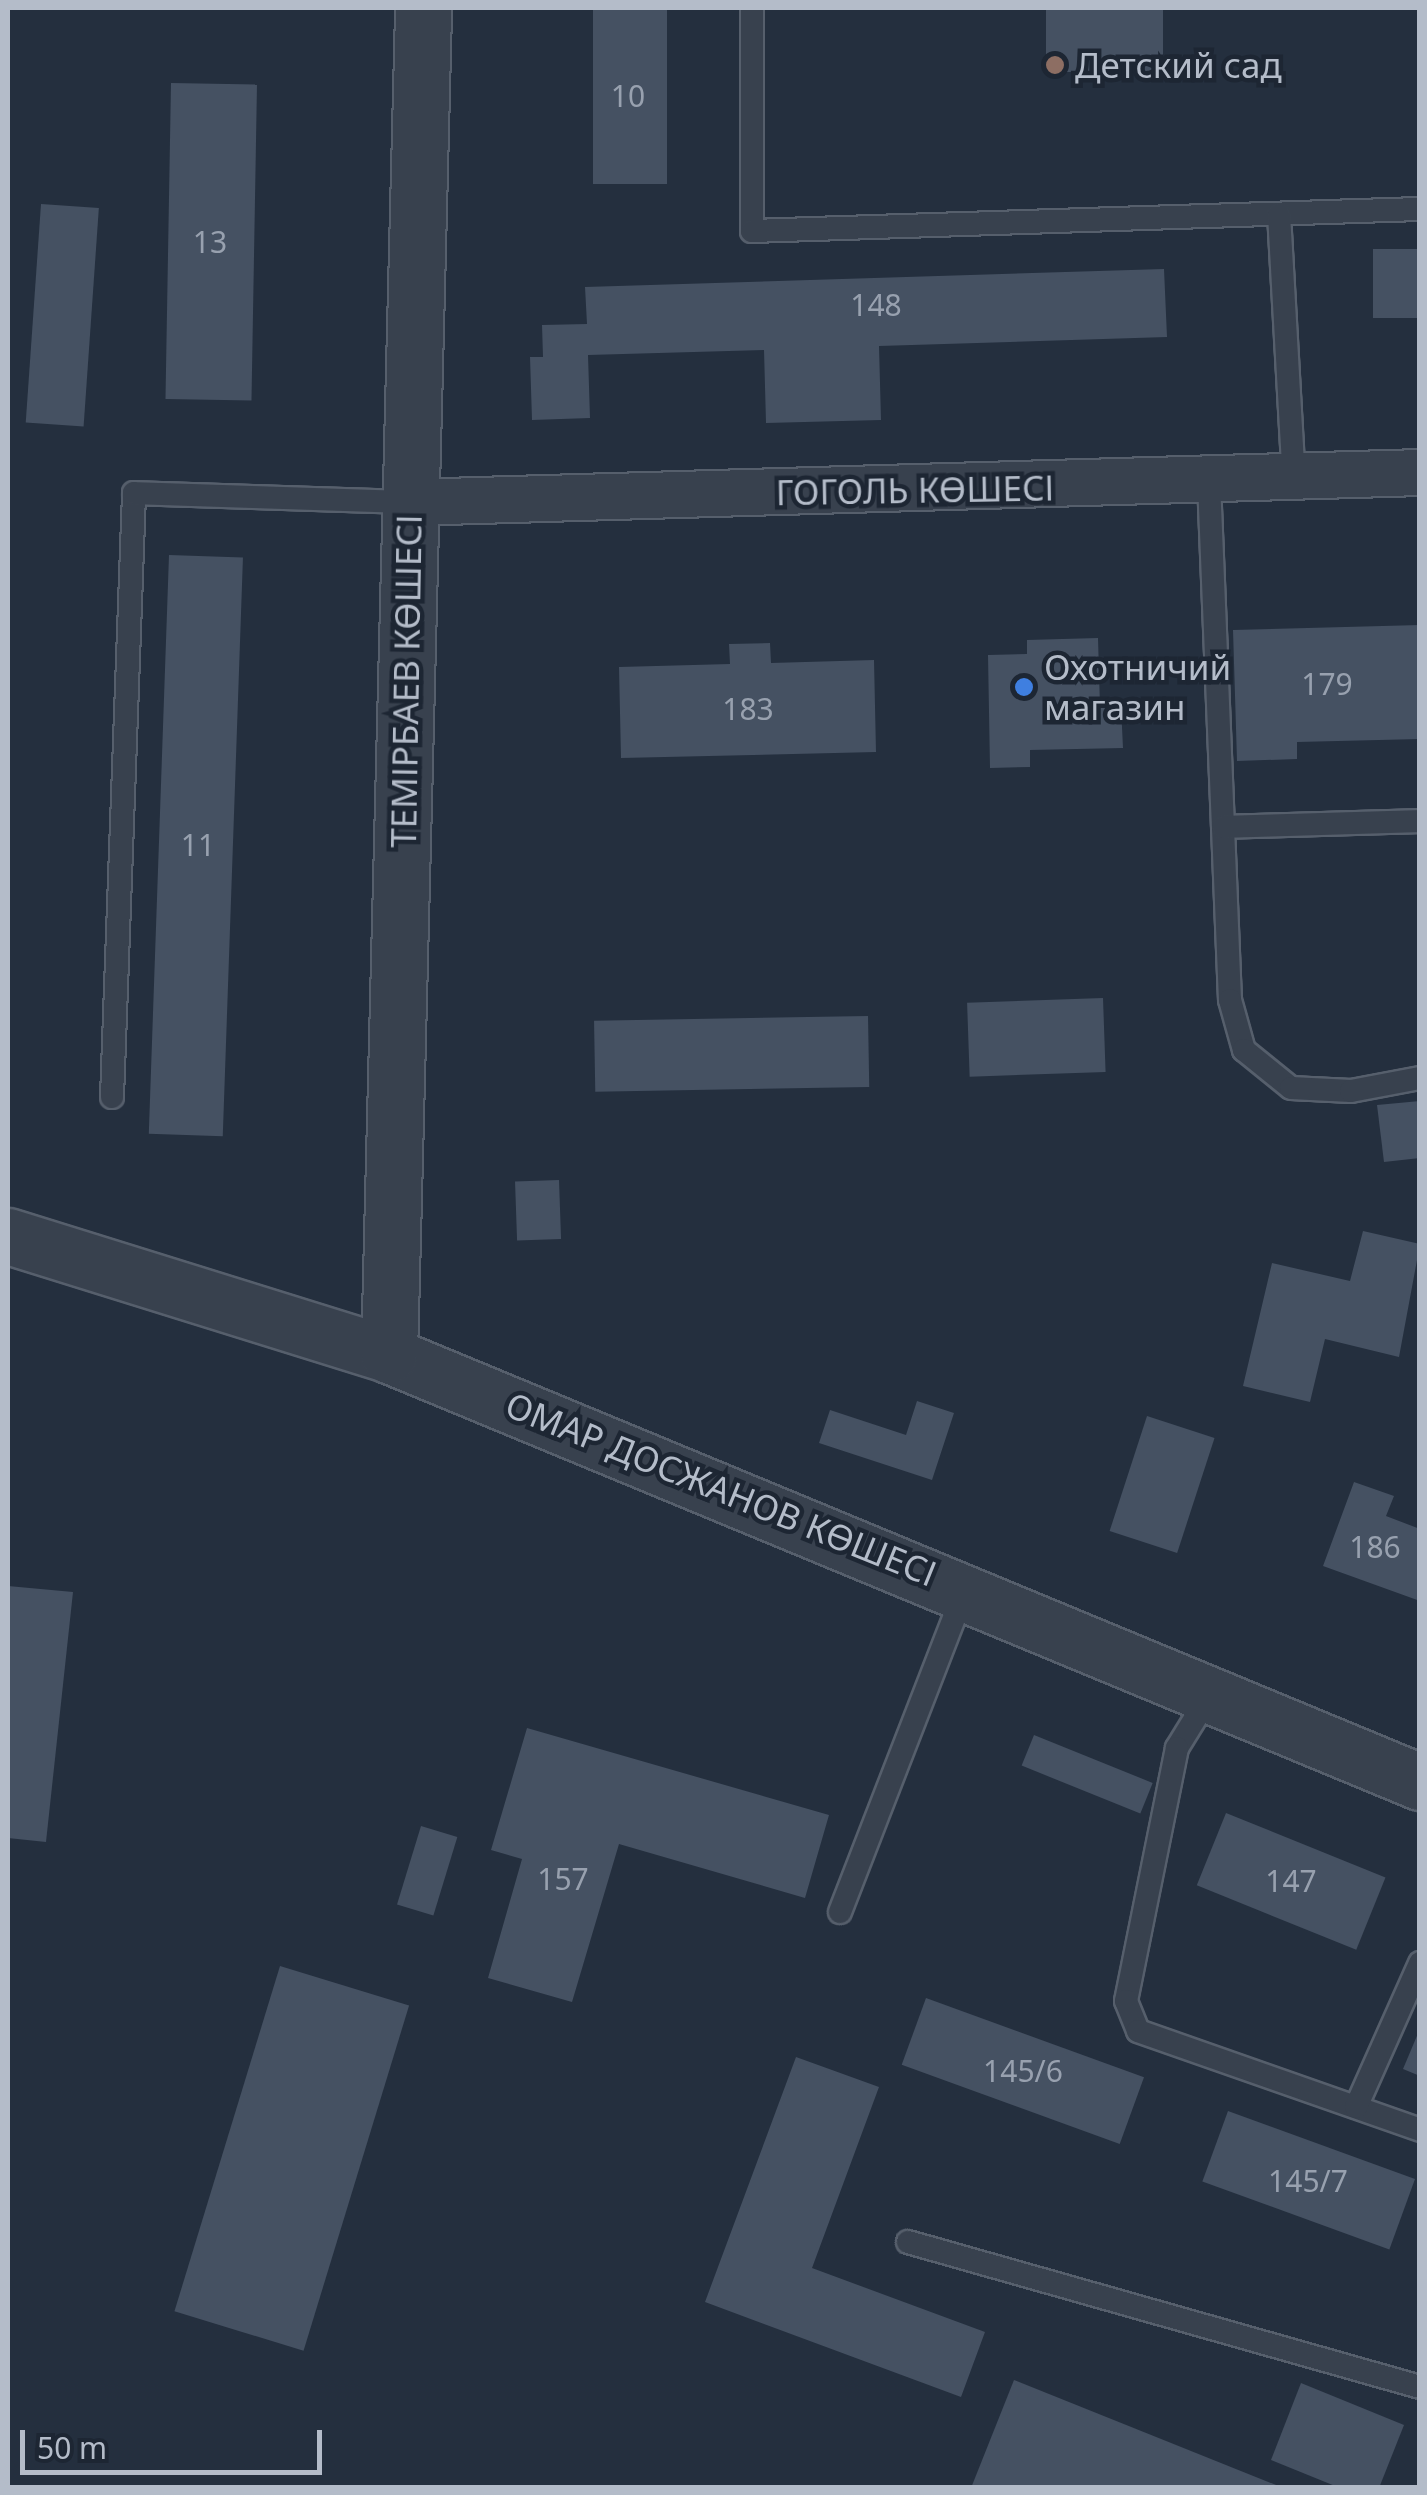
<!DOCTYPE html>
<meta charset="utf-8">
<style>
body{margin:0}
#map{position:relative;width:1427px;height:2495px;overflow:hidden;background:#242f3e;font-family:"Noto Sans",sans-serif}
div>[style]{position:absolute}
.building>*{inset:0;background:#455162;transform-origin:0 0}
.roads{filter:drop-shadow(2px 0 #565f6c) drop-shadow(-2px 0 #565f6c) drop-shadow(0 2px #565f6c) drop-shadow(0 -2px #565f6c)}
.service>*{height:22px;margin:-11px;padding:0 11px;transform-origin:11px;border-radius:11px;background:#38414e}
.minor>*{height:45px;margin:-22.5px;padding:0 22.5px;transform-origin:22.5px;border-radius:22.5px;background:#38414e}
.tertiary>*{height:55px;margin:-27.5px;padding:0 27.5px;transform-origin:27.5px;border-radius:27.5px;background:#38414e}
.dots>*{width:28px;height:28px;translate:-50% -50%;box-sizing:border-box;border:5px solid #1d2633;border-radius:50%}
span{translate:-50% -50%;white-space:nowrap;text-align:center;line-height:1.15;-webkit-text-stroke:9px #1d2633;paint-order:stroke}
.number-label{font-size:30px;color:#98a1af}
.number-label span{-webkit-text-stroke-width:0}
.poi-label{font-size:35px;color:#b4bcc9}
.left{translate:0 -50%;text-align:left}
.street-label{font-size:35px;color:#b4bcc9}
.frame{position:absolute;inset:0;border:10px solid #b4bcc9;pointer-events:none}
.scale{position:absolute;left:20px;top:2430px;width:302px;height:45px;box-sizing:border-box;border:5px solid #b4bcc9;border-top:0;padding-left:12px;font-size:30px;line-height:35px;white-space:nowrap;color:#b4bcc9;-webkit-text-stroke:8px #1d2633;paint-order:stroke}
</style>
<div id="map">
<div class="building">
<i style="left:593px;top:8px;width:74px;height:176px"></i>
<i style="left:1046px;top:8px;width:117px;height:64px"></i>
<i style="left:171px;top:83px;width:86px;height:316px;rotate:1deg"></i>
<i style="left:41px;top:204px;width:58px;height:219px;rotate:4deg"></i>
<i style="left:1420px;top:249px;width:69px;height:47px;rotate:90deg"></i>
<i style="clip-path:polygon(1164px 269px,1167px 337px,879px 346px,881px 420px,766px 423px,764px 350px,588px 355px,590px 418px,532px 420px,530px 357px,543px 357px,542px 325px,587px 324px,585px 287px)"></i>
<i style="left:169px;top:555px;width:74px;height:579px;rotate:2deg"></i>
<i style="clip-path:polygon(1420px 625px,1420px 739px,1297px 742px,1297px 759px,1237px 761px,1233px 630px)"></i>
<i style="clip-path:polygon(1098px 638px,1100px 706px,1121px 706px,1123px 748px,1030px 750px,1030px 767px,990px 768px,988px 655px,1027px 654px,1027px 640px)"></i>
<i style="clip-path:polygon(770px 643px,771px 663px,874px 660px,876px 752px,621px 758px,619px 667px,730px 664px,729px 644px)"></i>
<i style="left:1103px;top:998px;width:74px;height:136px;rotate:88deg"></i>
<i style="left:868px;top:1016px;width:71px;height:274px;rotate:89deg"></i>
<i style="clip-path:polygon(1420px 1101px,1420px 1158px,1384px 1162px,1377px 1105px)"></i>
<i style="left:559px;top:1180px;width:59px;height:44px;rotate:88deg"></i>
<i style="clip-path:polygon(1363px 1231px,1420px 1244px,1399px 1357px,1325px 1339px,1310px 1402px,1243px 1386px,1272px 1263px,1350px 1281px)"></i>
<i style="clip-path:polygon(917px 1401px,954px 1413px,932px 1480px,819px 1443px,830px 1410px,906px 1435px)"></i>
<i style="left:1147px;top:1416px;width:71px;height:121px;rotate:18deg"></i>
<i style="clip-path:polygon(1354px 1482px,1394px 1496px,1386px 1516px,1420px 1529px,1420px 1601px,1323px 1566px)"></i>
<i style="clip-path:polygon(8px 1586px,73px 1592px,46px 1842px,8px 1838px)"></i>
<i style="clip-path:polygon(527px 1728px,829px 1815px,805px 1898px,619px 1844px,572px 2002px,488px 1978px,522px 1859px,491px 1850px)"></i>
<i style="left:1034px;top:1735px;width:128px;height:33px;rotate:22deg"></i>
<i style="left:1226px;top:1813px;width:172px;height:78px;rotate:22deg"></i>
<i style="left:421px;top:1826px;width:38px;height:82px;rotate:17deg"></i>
<i style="left:280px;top:1966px;width:135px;height:361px;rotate:17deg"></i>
<i style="left:926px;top:1998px;width:232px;height:71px;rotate:20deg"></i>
<i style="clip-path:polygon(1419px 2031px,1420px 2031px,1420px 2076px,1403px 2069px)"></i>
<i style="clip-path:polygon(796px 2057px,879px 2087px,812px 2268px,985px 2332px,961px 2397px,705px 2302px)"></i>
<i style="left:1228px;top:2111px;width:199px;height:75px;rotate:20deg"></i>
<i style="clip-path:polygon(1014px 2380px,1281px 2487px,1281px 2488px,971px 2488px)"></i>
<i style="clip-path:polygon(1301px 2383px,1404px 2425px,1379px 2488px,1340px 2488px,1271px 2460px)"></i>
</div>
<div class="roads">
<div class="service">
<i style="left:752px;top:8px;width:223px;rotate:90deg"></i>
<i style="left:752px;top:231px;width:668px;rotate:-1.89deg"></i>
<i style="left:1279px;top:214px;width:266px;rotate:86.8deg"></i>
<i style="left:1209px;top:482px;width:518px;rotate:87.68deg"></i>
<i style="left:1230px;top:1000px;width:52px;rotate:74.4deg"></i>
<i style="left:1244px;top:1050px;width:60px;rotate:39deg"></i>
<i style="left:1291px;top:1088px;width:60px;rotate:2.9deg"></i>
<i style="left:1351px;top:1091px;width:70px;rotate:-10.7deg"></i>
<i style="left:1223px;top:827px;width:197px;rotate:-1.7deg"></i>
<i style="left:112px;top:1097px;width:604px;rotate:-87.91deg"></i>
<i style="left:134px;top:493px;width:276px;rotate:1.9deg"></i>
<i style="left:1209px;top:1696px;width:61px;rotate:121.6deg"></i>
<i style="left:1177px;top:1748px;width:258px;rotate:101.4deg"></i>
<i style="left:1126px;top:2001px;width:32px;rotate:68deg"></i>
<i style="left:1138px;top:2031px;width:299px;rotate:19.3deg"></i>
<i style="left:840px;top:1912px;width:343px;rotate:-68.8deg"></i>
<i style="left:1356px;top:2107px;width:158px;rotate:-66deg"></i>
<i style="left:908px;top:2242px;width:532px;rotate:15.81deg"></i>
</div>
<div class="minor">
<i style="left:410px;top:502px;width:1010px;rotate:-1.7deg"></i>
</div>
<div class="tertiary">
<i style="left:8px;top:1236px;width:399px;rotate:17.3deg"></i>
<i style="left:389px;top:1355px;width:1116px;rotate:22.5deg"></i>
<i style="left:389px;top:1355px;width:1347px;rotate:-88.55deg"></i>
</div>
</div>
<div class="dots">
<i style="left:1055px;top:65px;background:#8d6e63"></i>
<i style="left:1024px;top:687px;background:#3f7fe0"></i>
</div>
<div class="number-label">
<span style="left:628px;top:96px">10</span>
<span style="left:210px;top:242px">13</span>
<span style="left:876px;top:305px">148</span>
<span style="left:1327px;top:684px">179</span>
<span style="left:748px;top:709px">183</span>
<span style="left:198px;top:845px">11</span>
<span style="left:1375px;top:1547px">186</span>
<span style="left:563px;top:1879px">157</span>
<span style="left:1291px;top:1881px">147</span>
<span style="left:1023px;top:2071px">145/6</span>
<span style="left:1308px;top:2181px">145/7</span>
</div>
<div class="poi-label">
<span class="left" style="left:1075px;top:65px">Детский сад</span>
<span class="left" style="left:1044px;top:687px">Охотничий<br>магазин</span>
</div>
<div class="street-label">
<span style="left:915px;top:490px;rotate:-1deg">ГОГОЛЬ КӨШЕСІ</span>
<span style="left:406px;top:681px;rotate:-89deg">ТЕМІРБАЕВ КӨШЕСІ</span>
<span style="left:721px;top:1489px;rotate:22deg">ОМАР ДОСЖАНОВ КӨШЕСІ</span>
</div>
<div class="frame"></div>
<div class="scale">50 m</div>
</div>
